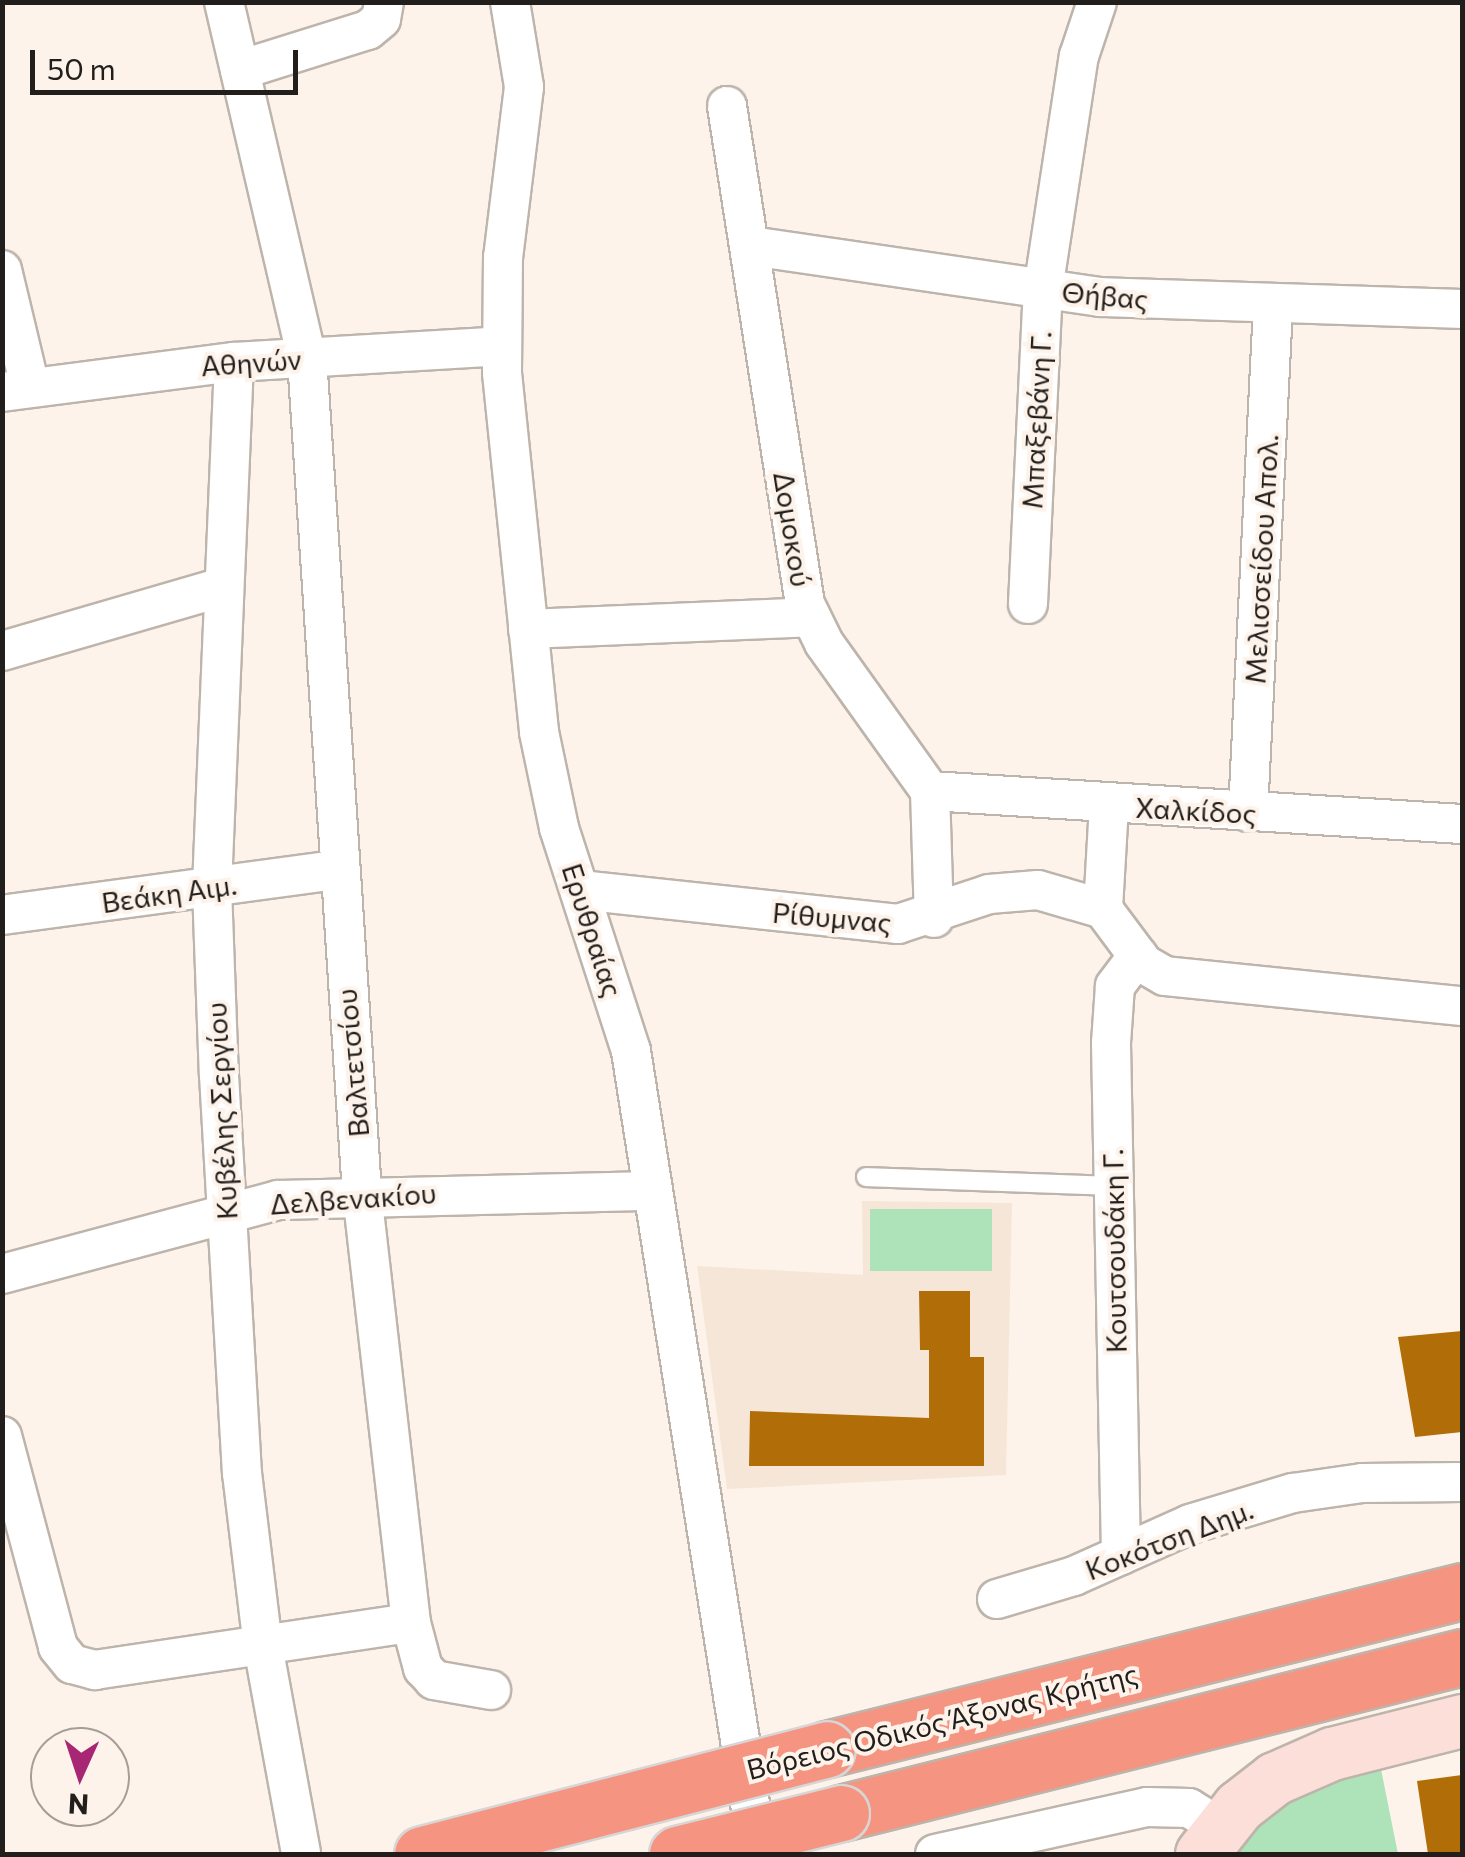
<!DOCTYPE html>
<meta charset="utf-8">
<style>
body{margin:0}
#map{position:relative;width:1465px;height:1857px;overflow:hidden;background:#fdf3ea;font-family:Commissioner,sans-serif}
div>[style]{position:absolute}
.built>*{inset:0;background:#f6e6d7}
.green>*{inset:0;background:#aee3ba;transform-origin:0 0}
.building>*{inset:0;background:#b16d08}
.roads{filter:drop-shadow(2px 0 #bdb4ab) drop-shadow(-2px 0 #bdb4ab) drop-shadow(0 2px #bdb4ab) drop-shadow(0 -2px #bdb4ab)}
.lane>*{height:18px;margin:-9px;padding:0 9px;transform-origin:9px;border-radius:9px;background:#fff}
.street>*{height:38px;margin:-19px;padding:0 19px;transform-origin:19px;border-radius:19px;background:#fff}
.secondary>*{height:52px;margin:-26px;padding:0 26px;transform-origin:26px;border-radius:26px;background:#fcdfd9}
.highway>*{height:55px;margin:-27.5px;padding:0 27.5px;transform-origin:27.5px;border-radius:27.5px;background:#f59581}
.bridges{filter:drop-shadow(2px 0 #d7d6d6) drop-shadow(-2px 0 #d7d6d6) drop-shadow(0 2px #d7d6d6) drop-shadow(0 -2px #d7d6d6)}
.highway-bridge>*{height:55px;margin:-27.5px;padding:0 27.5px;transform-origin:27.5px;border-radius:27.5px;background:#f59581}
span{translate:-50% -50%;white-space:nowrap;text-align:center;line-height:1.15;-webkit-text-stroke:8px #fdf3ea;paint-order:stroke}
.street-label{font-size:28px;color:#211e1b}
.frame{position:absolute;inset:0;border:5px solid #211e1b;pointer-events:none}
.north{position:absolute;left:30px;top:1727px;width:100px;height:100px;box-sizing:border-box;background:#fdf3ea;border:2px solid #a59e97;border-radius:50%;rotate:183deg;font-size:28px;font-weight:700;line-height:40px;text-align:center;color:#211e1b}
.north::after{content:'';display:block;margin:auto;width:35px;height:45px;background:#a82774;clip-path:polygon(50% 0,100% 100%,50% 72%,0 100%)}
.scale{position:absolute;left:30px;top:50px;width:268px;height:45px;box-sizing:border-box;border:5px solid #211e1b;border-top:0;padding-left:12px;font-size:30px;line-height:35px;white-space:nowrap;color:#211e1b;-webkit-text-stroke:8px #fdf3ea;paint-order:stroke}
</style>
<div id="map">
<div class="built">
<i style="clip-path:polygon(862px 1201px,1012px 1203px,1006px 1475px,727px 1489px,697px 1266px,863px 1275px)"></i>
</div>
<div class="green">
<i style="left:870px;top:1209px;width:122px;height:62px"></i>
<i style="clip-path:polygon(1378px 1754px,1398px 1854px,1228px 1854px,1279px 1794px)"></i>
</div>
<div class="building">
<i style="clip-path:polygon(919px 1291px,970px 1291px,970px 1357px,984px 1357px,984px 1466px,749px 1466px,750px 1411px,929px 1418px,929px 1350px,920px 1350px)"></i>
<i style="clip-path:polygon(1462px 1331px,1462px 1432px,1415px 1437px,1398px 1337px)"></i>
<i style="clip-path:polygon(1462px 1775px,1462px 1854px,1428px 1854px,1417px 1781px)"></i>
</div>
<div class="roads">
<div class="lane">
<i style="left:866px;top:1177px;width:246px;rotate:2.1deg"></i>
</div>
<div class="street">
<i style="left:224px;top:2px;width:366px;rotate:76.9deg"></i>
<i style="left:307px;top:358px;width:837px;rotate:86.23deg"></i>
<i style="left:362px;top:1193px;width:433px;rotate:83.5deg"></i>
<i style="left:411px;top:1623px;width:47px;rotate:75.1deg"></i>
<i style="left:423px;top:1668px;width:16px;rotate:47deg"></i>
<i style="left:434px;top:1680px;width:58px;rotate:10deg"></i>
<i style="left:510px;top:2px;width:86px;rotate:80.6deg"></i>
<i style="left:524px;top:87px;width:171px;rotate:97deg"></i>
<i style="left:503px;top:257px;width:116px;rotate:90.5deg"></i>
<i style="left:502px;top:373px;width:361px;rotate:84.1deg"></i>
<i style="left:539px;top:732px;width:98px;rotate:78.2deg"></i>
<i style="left:559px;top:828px;width:234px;rotate:72.1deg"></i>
<i style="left:631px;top:1051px;width:813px;rotate:81.01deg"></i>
<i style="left:240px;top:70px;width:134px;rotate:-17.4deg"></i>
<i style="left:368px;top:30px;width:17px;rotate:-40deg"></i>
<i style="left:381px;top:19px;width:17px;rotate:-80deg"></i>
<i style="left:727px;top:106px;width:504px;rotate:81.1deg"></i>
<i style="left:805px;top:604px;width:43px;rotate:64deg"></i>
<i style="left:824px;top:643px;width:182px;rotate:54.4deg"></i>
<i style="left:930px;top:791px;width:127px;rotate:88.2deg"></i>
<i style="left:751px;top:246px;width:353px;rotate:8.3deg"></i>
<i style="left:1100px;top:297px;width:362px;rotate:1.9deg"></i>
<i style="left:2px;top:270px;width:120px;rotate:76.5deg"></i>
<i style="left:234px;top:362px;width:526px;rotate:92.4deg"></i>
<i style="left:212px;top:888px;width:187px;rotate:87.9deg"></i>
<i style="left:219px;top:1075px;width:399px;rotate:86.7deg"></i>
<i style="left:242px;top:1473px;width:174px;rotate:83.1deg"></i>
<i style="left:263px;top:1646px;width:211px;rotate:79.6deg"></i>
<i style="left:2px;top:392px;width:234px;rotate:-7.4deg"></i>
<i style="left:234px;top:362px;width:267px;rotate:-3.4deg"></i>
<i style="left:1028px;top:604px;width:314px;rotate:-87.3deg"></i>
<i style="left:1043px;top:290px;width:237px;rotate:-81.3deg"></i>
<i style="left:1079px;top:56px;width:57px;rotate:-71.6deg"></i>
<i style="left:528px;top:629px;width:281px;rotate:-2.4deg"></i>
<i style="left:2px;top:651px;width:230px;rotate:-16.2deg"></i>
<i style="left:930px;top:791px;width:533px;rotate:3.55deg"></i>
<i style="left:1248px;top:812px;width:507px;rotate:-87.17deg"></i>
<i style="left:580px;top:890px;width:320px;rotate:6.1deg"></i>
<i style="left:898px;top:924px;width:96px;rotate:-18.2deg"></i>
<i style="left:989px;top:894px;width:49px;rotate:-4.7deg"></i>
<i style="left:1038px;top:890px;width:68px;rotate:16.3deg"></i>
<i style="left:1103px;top:909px;width:69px;rotate:53.3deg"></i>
<i style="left:1144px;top:964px;width:24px;rotate:30deg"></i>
<i style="left:1165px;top:976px;width:299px;rotate:5.8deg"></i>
<i style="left:1103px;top:909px;width:104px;rotate:-86.7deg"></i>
<i style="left:2px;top:915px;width:337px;rotate:-7.7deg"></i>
<i style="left:2px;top:1274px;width:286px;rotate:-15deg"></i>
<i style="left:278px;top:1200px;width:375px;rotate:-1.4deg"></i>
<i style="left:2px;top:1436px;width:218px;rotate:75.1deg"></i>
<i style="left:58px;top:1647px;width:22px;rotate:51deg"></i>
<i style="left:72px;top:1664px;width:24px;rotate:15deg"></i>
<i style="left:95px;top:1670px;width:319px;rotate:-8.5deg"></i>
<i style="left:1121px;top:1555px;width:512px;rotate:-91.12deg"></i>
<i style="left:1111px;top:1043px;width:57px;rotate:-86deg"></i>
<i style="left:1115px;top:986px;width:38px;rotate:-53deg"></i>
<i style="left:997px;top:1599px;width:80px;rotate:-16.6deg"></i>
<i style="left:1074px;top:1576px;width:127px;rotate:-24.1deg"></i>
<i style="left:1190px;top:1524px;width:108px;rotate:-16.8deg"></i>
<i style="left:1293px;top:1493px;width:70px;rotate:-8.2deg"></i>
<i style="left:1362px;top:1483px;width:100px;rotate:-0.6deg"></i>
<i style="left:935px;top:1854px;width:217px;rotate:-12.5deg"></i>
<i style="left:1147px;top:1807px;width:42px;rotate:1.4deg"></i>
<i style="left:1189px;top:1808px;width:36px;rotate:32deg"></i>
</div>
<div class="secondary">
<i style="left:1202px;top:1854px;width:60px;rotate:-51.8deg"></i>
<i style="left:1239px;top:1807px;width:46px;rotate:-37.9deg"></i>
<i style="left:1275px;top:1779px;width:62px;rotate:-23.7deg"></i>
<i style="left:1332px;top:1754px;width:134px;rotate:-14.2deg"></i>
</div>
<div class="highway">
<i style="left:827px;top:1749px;width:654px;rotate:-13.97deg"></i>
<i style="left:841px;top:1813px;width:640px;rotate:-14.1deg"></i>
</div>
</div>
<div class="bridges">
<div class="highway-bridge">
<i style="left:422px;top:1854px;width:418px;rotate:-14.5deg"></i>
<i style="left:677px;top:1854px;width:169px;rotate:-14deg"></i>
</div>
</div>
<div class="street-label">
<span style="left:1105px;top:295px;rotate:5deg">Θήβας</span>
<span style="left:251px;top:362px;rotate:-4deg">Αθηνών</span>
<span style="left:1036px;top:420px;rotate:-87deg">Μπαξεβάνη Γ.</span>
<span style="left:793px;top:529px;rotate:81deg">Δομοκού</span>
<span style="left:1261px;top:559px;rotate:-87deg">Μελισσείδου Απολ.</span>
<span style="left:1196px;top:810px;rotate:3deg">Χαλκίδος</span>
<span style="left:169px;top:893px;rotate:-8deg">Βεάκη Αιμ.</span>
<span style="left:832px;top:917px;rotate:5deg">Ρίθυμνας</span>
<span style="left:593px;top:930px;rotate:72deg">Ερυθραίας</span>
<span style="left:352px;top:1063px;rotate:-95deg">Βαλτετσίου</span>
<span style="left:221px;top:1111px;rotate:-93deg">Κυβέλης Σεργίου</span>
<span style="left:353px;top:1198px;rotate:-4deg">Δελβενακίου</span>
<span style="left:1114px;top:1251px;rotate:-91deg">Κουτσουδάκη Γ.</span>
<span style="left:1169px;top:1539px;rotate:-21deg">Κοκότση Δημ.</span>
<span style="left:942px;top:1721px;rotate:-14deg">Βόρειος Οδικός Άξονας Κρήτης</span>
</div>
<div class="frame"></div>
<div class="north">N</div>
<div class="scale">50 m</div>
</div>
